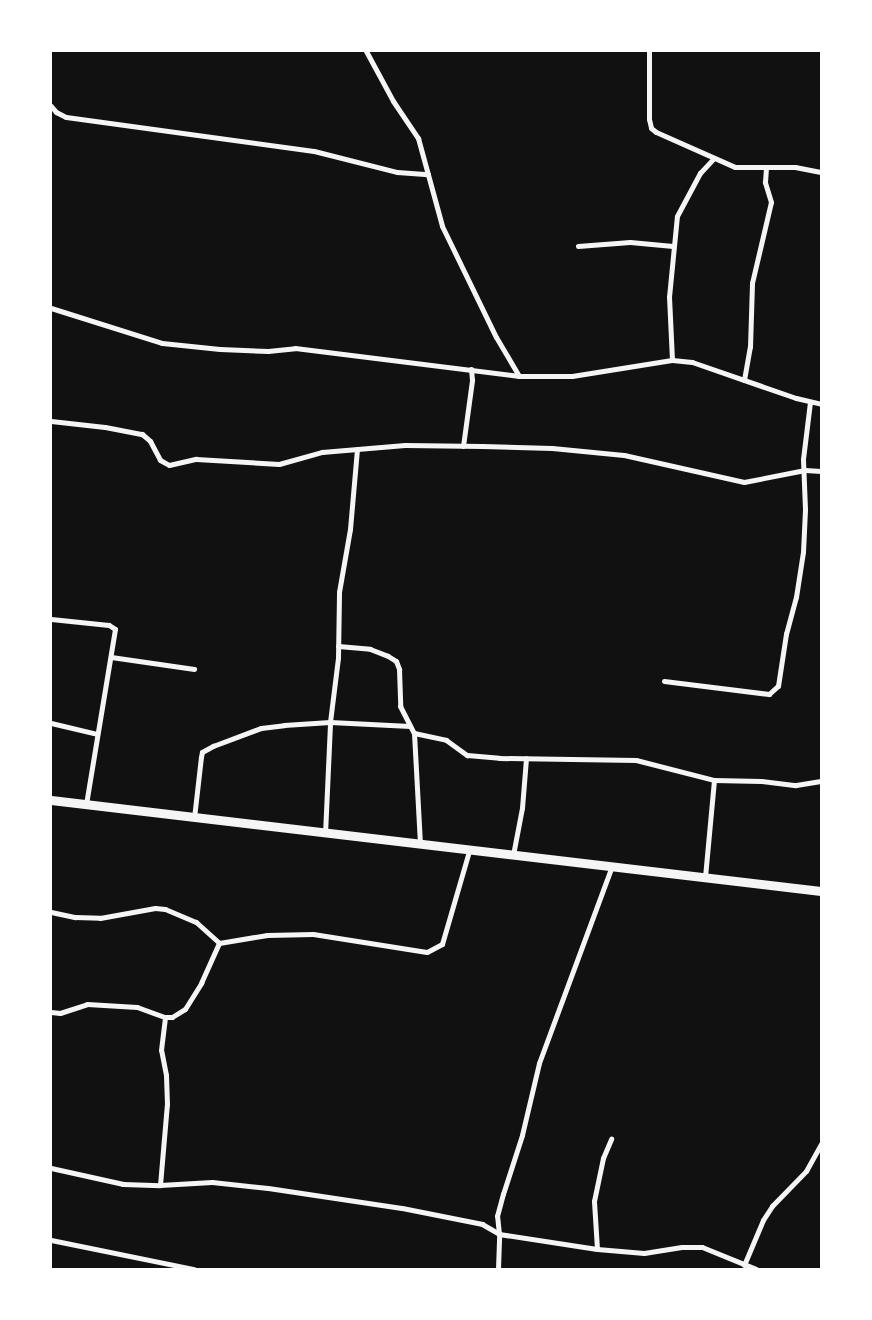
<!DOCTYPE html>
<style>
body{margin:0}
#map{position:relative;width:872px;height:1320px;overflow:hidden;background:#111;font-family:Figtree,sans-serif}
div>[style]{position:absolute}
.minor>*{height:5px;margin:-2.5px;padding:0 2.5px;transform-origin:2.5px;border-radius:2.5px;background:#f5f5f5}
.primary>*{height:9px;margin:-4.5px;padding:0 4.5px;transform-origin:4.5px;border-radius:4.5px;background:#f5f5f5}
span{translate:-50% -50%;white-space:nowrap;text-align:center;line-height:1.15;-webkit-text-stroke:5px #fff;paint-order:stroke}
.frame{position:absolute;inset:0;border:52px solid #fff;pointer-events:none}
</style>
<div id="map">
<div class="minor">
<i style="left:366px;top:51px;width:57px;rotate:61.6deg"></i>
<i style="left:393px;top:101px;width:45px;rotate:56deg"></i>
<i style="left:418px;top:138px;width:91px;rotate:74.7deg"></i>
<i style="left:442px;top:226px;width:123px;rotate:64.1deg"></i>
<i style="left:496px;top:337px;width:45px;rotate:59.5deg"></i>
<i style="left:649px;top:51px;width:68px;rotate:90deg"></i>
<i style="left:649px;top:119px;width:9px;rotate:77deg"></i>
<i style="left:651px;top:128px;width:6px;rotate:39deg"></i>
<i style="left:656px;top:132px;width:86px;rotate:23.9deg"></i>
<i style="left:735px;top:167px;width:60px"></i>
<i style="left:795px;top:167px;width:26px;rotate:11deg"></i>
<i style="left:51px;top:106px;width:8px;rotate:50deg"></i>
<i style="left:56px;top:112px;width:11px;rotate:27deg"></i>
<i style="left:66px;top:117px;width:250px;rotate:7.8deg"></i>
<i style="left:314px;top:151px;width:86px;rotate:14.2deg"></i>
<i style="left:397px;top:172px;width:31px;rotate:4deg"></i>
<i style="left:578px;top:246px;width:52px;rotate:-4.4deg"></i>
<i style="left:630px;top:242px;width:43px;rotate:5.3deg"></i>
<i style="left:51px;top:308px;width:116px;rotate:17.5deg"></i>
<i style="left:162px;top:343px;width:58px;rotate:5.9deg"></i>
<i style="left:220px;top:349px;width:48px;rotate:2.4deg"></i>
<i style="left:268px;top:351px;width:27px;rotate:-6deg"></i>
<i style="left:295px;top:348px;width:226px;rotate:7.1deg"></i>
<i style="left:519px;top:376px;width:53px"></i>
<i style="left:572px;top:376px;width:101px;rotate:-9.1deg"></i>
<i style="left:672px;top:360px;width:20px;rotate:6deg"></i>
<i style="left:692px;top:362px;width:110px;rotate:19.1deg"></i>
<i style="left:796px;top:398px;width:26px;rotate:13deg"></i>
<i style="left:672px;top:360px;width:63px;rotate:-92.7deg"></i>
<i style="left:669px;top:297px;width:81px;rotate:-84.4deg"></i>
<i style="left:677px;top:216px;width:49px;rotate:-61.9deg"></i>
<i style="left:700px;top:173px;width:19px;rotate:-47deg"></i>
<i style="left:744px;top:380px;width:34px;rotate:-80deg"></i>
<i style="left:750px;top:347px;width:64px;rotate:-88.2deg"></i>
<i style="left:752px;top:283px;width:83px;rotate:-76.8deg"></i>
<i style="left:771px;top:202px;width:21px;rotate:-107deg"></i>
<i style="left:765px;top:182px;width:15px;rotate:-86deg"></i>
<i style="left:51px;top:421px;width:54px;rotate:6.3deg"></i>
<i style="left:105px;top:427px;width:38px;rotate:11deg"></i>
<i style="left:142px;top:434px;width:11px;rotate:41deg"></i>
<i style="left:150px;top:441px;width:21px;rotate:62deg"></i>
<i style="left:160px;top:460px;width:10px;rotate:29deg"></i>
<i style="left:169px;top:465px;width:28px;rotate:-13deg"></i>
<i style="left:196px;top:459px;width:83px;rotate:3.4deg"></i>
<i style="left:279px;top:464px;width:45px;rotate:-15.6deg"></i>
<i style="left:322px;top:452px;width:83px;rotate:-4.8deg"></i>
<i style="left:405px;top:445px;width:77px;rotate:0.7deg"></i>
<i style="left:482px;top:446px;width:70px;rotate:1.6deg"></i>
<i style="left:552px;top:448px;width:72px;rotate:5.6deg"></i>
<i style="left:624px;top:455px;width:123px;rotate:12.7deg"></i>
<i style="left:744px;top:482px;width:62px;rotate:-11.1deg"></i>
<i style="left:805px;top:470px;width:16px;rotate:4deg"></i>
<i style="left:463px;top:446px;width:67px;rotate:-82.2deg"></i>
<i style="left:472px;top:380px;width:11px;rotate:-95deg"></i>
<i style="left:51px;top:619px;width:58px;rotate:5.9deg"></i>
<i style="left:109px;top:625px;width:7px;rotate:34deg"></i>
<i style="left:115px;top:629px;width:177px;rotate:99.4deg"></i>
<i style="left:338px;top:646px;width:32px;rotate:5deg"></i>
<i style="left:370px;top:649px;width:19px;rotate:21deg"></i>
<i style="left:388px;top:656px;width:9px;rotate:32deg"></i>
<i style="left:396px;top:661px;width:9px;rotate:69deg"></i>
<i style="left:399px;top:669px;width:37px;rotate:88deg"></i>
<i style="left:400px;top:706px;width:30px;rotate:63deg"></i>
<i style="left:414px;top:733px;width:112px;rotate:86.9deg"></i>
<i style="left:111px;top:657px;width:84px;rotate:8.2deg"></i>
<i style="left:664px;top:681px;width:106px;rotate:7.1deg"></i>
<i style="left:769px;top:694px;width:12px;rotate:-42deg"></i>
<i style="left:778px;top:686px;width:53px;rotate:-81.3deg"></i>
<i style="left:786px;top:634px;width:38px;rotate:-75deg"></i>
<i style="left:796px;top:597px;width:46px;rotate:-81.2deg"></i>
<i style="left:803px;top:552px;width:43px;rotate:-87.3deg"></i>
<i style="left:805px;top:509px;width:50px;rotate:-92.3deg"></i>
<i style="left:803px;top:459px;width:57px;rotate:-83deg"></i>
<i style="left:51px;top:723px;width:47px;rotate:13.4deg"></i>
<i style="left:414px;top:733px;width:33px;rotate:12deg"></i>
<i style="left:446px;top:740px;width:26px;rotate:36deg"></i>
<i style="left:467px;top:755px;width:32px;rotate:5deg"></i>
<i style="left:499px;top:758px;width:137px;rotate:0.8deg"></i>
<i style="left:636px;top:760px;width:81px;rotate:14.4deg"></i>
<i style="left:714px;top:780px;width:97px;rotate:95.3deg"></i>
<i style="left:714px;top:780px;width:47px;rotate:1.2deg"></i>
<i style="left:761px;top:781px;width:35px;rotate:7deg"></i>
<i style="left:796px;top:785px;width:25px;rotate:-9deg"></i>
<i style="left:194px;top:818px;width:61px;rotate:-83.5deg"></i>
<i style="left:201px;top:757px;width:5px;rotate:-79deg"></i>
<i style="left:202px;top:752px;width:13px;rotate:-29deg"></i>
<i style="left:213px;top:746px;width:51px;rotate:-20.6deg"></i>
<i style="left:261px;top:728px;width:23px;rotate:-7deg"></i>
<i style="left:284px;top:725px;width:46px;rotate:-3.7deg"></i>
<i style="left:330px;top:722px;width:80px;rotate:2.9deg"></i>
<i style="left:325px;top:834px;width:112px;rotate:-87.4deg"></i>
<i style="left:330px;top:722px;width:64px;rotate:-82.9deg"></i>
<i style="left:338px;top:658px;width:66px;rotate:-89.1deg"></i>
<i style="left:339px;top:592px;width:64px;rotate:-80.1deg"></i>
<i style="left:350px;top:529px;width:80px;rotate:-85deg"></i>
<i style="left:513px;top:855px;width:48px;rotate:-79.2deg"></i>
<i style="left:522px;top:808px;width:50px;rotate:-85.4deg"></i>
<i style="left:51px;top:912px;width:25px;rotate:12deg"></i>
<i style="left:75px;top:917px;width:25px;rotate:2deg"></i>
<i style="left:100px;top:918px;width:56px;rotate:-10.3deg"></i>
<i style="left:155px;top:908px;width:10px;rotate:6deg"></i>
<i style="left:165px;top:909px;width:34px;rotate:23deg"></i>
<i style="left:196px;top:922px;width:31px;rotate:42deg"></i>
<i style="left:219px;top:943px;width:49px;rotate:-9.5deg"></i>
<i style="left:267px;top:935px;width:46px;rotate:-1.2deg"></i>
<i style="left:313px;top:934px;width:115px;rotate:9deg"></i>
<i style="left:427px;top:952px;width:17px;rotate:-28deg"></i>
<i style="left:442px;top:944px;width:97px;rotate:-73.8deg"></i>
<i style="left:51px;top:1012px;width:9px;rotate:6deg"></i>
<i style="left:60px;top:1013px;width:28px;rotate:-18deg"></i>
<i style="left:87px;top:1004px;width:50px;rotate:3.4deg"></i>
<i style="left:137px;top:1007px;width:30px;rotate:20deg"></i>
<i style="left:51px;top:1168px;width:74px;rotate:12.5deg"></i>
<i style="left:123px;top:1184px;width:37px;rotate:2deg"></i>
<i style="left:160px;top:1185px;width:52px;rotate:-3.3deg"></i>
<i style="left:212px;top:1182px;width:56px;rotate:6.1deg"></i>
<i style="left:268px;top:1188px;width:135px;rotate:8.5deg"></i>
<i style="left:402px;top:1208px;width:82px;rotate:11.3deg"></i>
<i style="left:482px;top:1224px;width:20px;rotate:30deg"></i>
<i style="left:499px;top:1234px;width:99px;rotate:8.7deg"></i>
<i style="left:597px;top:1249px;width:47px;rotate:4.9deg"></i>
<i style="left:644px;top:1253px;width:38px;rotate:-9deg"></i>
<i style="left:682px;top:1247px;width:20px"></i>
<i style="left:702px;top:1247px;width:58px;rotate:22.2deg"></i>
<i style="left:160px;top:1185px;width:81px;rotate:-85.1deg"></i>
<i style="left:167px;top:1104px;width:29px;rotate:-92deg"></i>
<i style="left:166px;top:1075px;width:25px;rotate:-101deg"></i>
<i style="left:161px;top:1050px;width:33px;rotate:-83deg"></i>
<i style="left:165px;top:1017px;width:7px"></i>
<i style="left:172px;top:1017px;width:15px;rotate:-32deg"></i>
<i style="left:185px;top:1009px;width:31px;rotate:-58deg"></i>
<i style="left:201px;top:983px;width:44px;rotate:-65.8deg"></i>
<i style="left:51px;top:1240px;width:146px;rotate:11.5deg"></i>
<i style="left:597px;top:1249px;width:48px;rotate:-93.6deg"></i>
<i style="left:594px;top:1201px;width:44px;rotate:-78.2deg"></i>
<i style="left:603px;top:1158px;width:21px;rotate:-67deg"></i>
<i style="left:744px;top:1265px;width:49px;rotate:-67.1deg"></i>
<i style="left:763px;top:1220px;width:17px;rotate:-57deg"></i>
<i style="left:772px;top:1206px;width:49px;rotate:-45.8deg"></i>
<i style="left:806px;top:1171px;width:31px;rotate:-61deg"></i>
<i style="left:498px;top:1269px;width:35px;rotate:-88deg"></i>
<i style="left:499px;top:1234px;width:18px;rotate:-96deg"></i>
<i style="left:497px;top:1216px;width:23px;rotate:-75deg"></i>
<i style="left:503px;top:1194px;width:62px;rotate:-72.1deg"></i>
<i style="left:522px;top:1135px;width:74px;rotate:-76.7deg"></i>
<i style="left:539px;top:1063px;width:210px;rotate:-69.7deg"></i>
</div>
<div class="primary">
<i style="left:51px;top:800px;width:775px;rotate:6.74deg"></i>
</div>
<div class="frame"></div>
</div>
